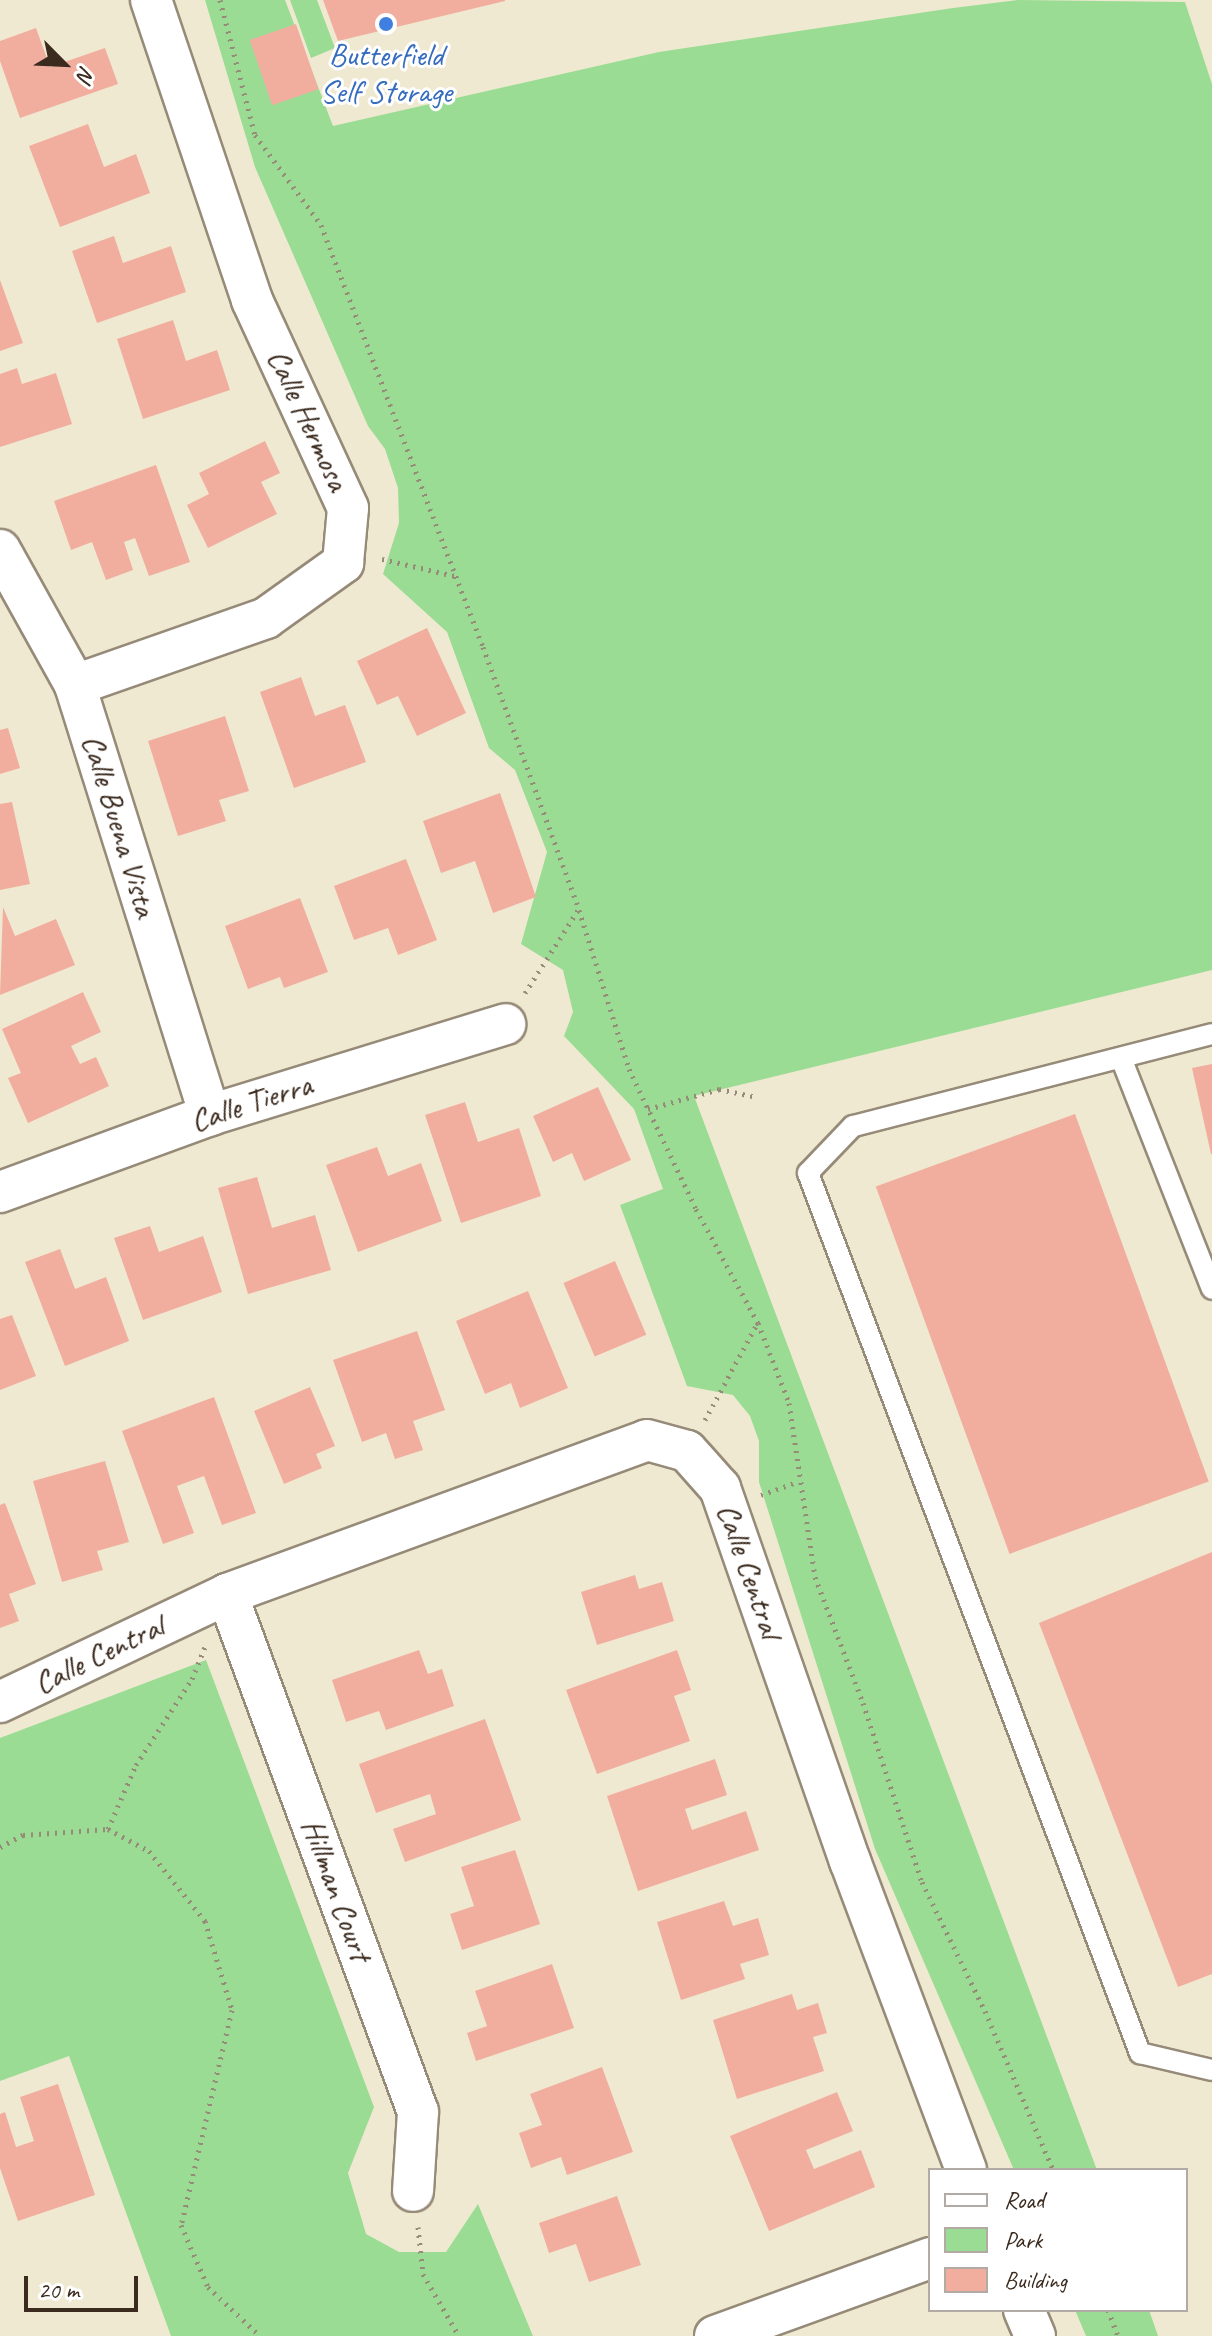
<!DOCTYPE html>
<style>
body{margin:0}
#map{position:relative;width:1212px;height:2336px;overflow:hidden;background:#f0e9d1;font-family:Caveat,sans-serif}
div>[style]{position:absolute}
.green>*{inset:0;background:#9adc93}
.building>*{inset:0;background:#f1ae9f;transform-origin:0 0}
.path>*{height:5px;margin-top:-2.5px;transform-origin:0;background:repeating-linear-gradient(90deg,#968a78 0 2px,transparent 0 8px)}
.roads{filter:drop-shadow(2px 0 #968a78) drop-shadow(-2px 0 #968a78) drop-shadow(0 2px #968a78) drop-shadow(0 -2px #968a78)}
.service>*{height:20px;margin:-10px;padding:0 10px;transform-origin:10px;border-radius:10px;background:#fff}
.minor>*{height:40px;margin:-20px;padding:0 20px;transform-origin:20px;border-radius:20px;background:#fff}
.dots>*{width:22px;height:22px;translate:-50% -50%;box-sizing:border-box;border:4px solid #fff;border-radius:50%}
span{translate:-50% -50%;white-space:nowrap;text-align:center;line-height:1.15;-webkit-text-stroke:6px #fff;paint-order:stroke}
.shop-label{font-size:32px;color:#366cbe}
.street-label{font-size:32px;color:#3b2a1e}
.legend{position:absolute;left:928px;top:2168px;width:260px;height:144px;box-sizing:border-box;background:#fff;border:2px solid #b1aaa5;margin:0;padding:10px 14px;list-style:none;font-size:24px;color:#3b2a1e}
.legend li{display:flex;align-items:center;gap:16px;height:40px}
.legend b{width:40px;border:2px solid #b1aaa5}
.north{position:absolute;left:24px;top:24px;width:80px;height:80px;-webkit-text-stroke:6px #fff;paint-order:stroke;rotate:114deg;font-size:22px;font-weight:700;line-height:32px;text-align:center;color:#3b2a1e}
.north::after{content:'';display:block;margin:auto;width:28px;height:36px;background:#3b2a1e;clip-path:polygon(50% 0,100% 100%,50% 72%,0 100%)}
.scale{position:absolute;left:24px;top:2276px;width:114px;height:36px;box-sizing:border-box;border:4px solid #3b2a1e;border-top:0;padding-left:10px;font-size:24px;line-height:28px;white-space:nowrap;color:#3b2a1e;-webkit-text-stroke:6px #fff;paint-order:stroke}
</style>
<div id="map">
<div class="green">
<i style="clip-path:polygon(205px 0,285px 0,333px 126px,659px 52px,953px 8px,1018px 0,1185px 2px,1212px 84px,1212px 970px,694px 1096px,1097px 2170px,1014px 2170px,875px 1849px,759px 1482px,759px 1441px,750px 1416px,733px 1395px,687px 1386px,620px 1205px,663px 1189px,634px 1109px,564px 1036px,573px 1012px,563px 970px,521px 944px,547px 852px,515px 770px,489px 748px,447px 632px,383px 574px,399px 523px,398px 488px,385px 449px,368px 426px,255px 167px)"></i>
<i style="clip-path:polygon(290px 0,317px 0,335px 48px,311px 58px)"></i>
<i style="clip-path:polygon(206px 1660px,374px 2107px,348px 2173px,366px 2234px,399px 2252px,446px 2252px,478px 2204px,533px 2336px,171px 2336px,69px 2056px,0 2081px,0 1738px)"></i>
<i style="clip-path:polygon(1075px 2310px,1149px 2310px,1158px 2336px,1086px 2336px)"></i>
</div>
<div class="building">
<i style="clip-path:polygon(323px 0,505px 0,505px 1px,338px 41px)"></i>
<i style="left:296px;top:24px;width:69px;height:49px;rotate:71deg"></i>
<i style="clip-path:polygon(36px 28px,50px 67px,105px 48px,118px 84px,20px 118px,0 61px,0 41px)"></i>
<i style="clip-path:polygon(88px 124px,104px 167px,136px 154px,150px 193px,60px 227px,29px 146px)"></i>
<i style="clip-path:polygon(114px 236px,123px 263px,171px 246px,186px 292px,97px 323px,72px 251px)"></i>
<i style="clip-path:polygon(0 280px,23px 343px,0 351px)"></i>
<i style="clip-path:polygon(173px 320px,186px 361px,217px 350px,230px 390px,143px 419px,117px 339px)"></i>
<i style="clip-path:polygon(17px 368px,22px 384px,56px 373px,72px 424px,0 447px,0 374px)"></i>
<i style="clip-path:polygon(265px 441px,280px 473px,261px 482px,277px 514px,208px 548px,187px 505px,209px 494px,199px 473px)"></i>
<i style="clip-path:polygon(156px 465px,190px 562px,149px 576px,135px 538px,124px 542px,133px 570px,106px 580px,92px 542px,71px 550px,54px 501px)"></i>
<i style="clip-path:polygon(427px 628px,466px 713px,417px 736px,398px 696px,377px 705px,357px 661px)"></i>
<i style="clip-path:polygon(301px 677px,315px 716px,345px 705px,366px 762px,294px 788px,260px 692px)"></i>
<i style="clip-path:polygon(225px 716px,249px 791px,219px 800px,226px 821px,178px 836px,148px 741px)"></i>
<i style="clip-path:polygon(8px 728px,20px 768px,0 774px,0 730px)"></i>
<i style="clip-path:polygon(500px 793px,536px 897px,493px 913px,475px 861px,441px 873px,423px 821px)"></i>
<i style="clip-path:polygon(12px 802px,30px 884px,0 890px,0 804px)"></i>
<i style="clip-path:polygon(406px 859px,437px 940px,398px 955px,388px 928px,354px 940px,334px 886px)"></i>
<i style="clip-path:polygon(300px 898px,328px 972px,284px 988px,280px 977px,248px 989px,225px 926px)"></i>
<i style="clip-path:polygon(3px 907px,15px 936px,56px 919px,75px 965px,0 995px)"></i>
<i style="clip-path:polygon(83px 992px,101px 1032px,71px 1046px,80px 1064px,96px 1057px,109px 1086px,28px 1123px,8px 1078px,21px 1073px,2px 1029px)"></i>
<i style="clip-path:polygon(1212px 1064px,1212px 1154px,1211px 1154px,1192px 1068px)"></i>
<i style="clip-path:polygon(598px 1087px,631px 1160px,584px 1181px,572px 1153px,553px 1162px,533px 1116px)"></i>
<i style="clip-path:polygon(465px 1102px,478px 1142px,519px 1128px,541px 1196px,461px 1223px,425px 1115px)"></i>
<i style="left:1075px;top:1114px;width:391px;height:212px;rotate:70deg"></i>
<i style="clip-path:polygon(377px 1147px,388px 1176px,421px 1163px,442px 1221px,358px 1252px,326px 1165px)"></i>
<i style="clip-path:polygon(257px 1177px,272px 1228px,315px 1215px,331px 1270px,248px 1294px,218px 1188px)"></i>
<i style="clip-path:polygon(150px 1226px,159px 1252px,203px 1236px,222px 1292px,143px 1320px,114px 1238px)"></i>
<i style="clip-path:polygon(60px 1249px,75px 1289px,106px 1277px,129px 1341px,65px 1366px,25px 1262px)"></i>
<i style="left:615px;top:1261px;width:80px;height:56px;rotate:67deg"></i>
<i style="clip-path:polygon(528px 1291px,568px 1388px,520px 1408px,511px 1383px,485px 1394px,456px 1321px)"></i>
<i style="clip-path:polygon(12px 1315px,36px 1376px,0 1390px,0 1319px)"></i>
<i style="clip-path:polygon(417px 1331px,445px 1410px,413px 1421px,423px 1450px,395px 1459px,386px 1433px,362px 1442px,333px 1360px)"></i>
<i style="clip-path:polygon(310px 1387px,335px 1446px,316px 1454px,322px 1468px,284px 1484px,254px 1411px)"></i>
<i style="clip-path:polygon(214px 1397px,256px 1513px,222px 1525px,204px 1476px,177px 1486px,194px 1533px,163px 1544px,122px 1431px)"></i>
<i style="clip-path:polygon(105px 1461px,129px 1542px,97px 1551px,103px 1570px,62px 1582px,33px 1481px)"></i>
<i style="clip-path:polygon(5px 1503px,36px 1584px,9px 1594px,19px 1621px,0 1628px,0 1505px)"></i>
<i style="clip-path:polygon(1212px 1552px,1212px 1974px,1178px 1987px,1039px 1623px)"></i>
<i style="clip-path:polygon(635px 1575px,639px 1589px,662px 1582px,674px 1621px,597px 1645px,581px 1592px)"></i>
<i style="clip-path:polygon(419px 1650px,428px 1674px,442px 1669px,454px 1706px,386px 1730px,379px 1711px,346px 1722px,332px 1680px)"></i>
<i style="clip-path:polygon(677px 1650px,691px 1690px,674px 1696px,690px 1741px,597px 1774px,566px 1690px)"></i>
<i style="clip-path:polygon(485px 1719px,521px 1820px,405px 1862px,393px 1829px,436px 1814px,430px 1794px,376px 1813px,359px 1764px)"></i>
<i style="clip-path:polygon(715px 1759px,727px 1795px,685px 1809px,692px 1830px,746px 1811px,759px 1850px,638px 1891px,607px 1796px)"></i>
<i style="clip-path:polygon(515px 1850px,540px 1924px,462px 1950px,450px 1914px,474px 1906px,461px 1867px)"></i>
<i style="clip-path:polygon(724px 1901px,733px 1926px,758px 1918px,769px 1955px,740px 1964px,745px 1979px,681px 2000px,657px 1922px)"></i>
<i style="clip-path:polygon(552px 1964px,574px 2028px,476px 2061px,467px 2033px,487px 2026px,475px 1991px)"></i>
<i style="clip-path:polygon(792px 1994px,797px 2010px,818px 2003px,827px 2033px,813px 2037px,824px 2071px,737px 2099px,713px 2020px)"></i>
<i style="clip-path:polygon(602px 2067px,633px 2152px,567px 2175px,561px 2157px,531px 2168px,519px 2133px,542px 2125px,530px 2094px)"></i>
<i style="clip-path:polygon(58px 2084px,95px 2195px,18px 2221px,0 2168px,0 2114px,5px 2112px,16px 2147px,34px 2141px,20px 2097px)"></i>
<i style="clip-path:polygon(837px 2092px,853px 2131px,806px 2150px,814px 2169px,861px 2150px,875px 2187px,769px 2231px,730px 2136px)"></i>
<i style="clip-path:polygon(617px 2196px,641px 2265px,589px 2282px,576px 2244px,549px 2253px,539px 2223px)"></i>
</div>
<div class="path">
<i style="left:220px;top:0;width:139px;rotate:75.5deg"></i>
<i style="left:255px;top:135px;width:112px;rotate:53.7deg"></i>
<i style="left:321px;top:225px;width:452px;rotate:69deg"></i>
<i style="left:483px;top:647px;width:280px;rotate:69.9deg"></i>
<i style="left:579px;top:910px;width:167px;rotate:72.5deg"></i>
<i style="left:629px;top:1069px;width:155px;rotate:64.4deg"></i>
<i style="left:696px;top:1209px;width:130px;rotate:61.5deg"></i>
<i style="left:758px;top:1323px;width:86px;rotate:68.8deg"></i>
<i style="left:789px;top:1403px;width:176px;rotate:81.5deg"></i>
<i style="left:815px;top:1577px;width:135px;rotate:69.1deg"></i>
<i style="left:863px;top:1703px;width:188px;rotate:71.8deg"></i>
<i style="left:922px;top:1882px;width:144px;rotate:64deg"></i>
<i style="left:985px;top:2011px;width:173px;rotate:66.8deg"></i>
<i style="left:382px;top:559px;width:75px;rotate:13.1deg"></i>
<i style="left:525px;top:993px;width:98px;rotate:-57.4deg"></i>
<i style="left:648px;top:1109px;width:74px;rotate:-15.7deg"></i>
<i style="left:719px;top:1089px;width:38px;rotate:12deg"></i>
<i style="left:705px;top:1420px;width:109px;rotate:-61.6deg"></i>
<i style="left:761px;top:1495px;width:38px;rotate:-20deg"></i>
<i style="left:108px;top:1829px;width:70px;rotate:-66.4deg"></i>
<i style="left:136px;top:1765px;width:103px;rotate:-56.9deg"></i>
<i style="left:192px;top:1679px;width:35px;rotate:-68deg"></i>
<i style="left:0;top:1847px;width:26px;rotate:-28deg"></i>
<i style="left:23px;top:1835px;width:85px;rotate:-4deg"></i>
<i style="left:108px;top:1829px;width:47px;rotate:28.2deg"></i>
<i style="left:149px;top:1851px;width:90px;rotate:51.3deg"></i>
<i style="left:205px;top:1921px;width:93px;rotate:73.1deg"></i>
<i style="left:232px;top:2010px;width:221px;rotate:103.3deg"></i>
<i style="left:181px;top:2225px;width:68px;rotate:66.5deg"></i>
<i style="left:208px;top:2287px;width:71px;rotate:43.3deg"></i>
<i style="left:418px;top:2227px;width:47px;rotate:83.9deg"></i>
<i style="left:423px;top:2274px;width:72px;rotate:59.9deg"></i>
<i style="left:1108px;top:2310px;width:28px;rotate:69deg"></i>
</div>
<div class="roads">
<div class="service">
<i style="left:1212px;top:1034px;width:371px;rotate:165.6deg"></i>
<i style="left:853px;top:1126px;width:65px;rotate:133.8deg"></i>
<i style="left:808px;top:1173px;width:941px;rotate:69.33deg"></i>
<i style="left:1140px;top:2053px;width:74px;rotate:13.3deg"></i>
<i style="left:1121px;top:1058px;width:248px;rotate:68.5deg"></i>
</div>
<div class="minor">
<i style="left:0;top:550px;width:154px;rotate:60.9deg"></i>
<i style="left:75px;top:685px;width:451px;rotate:72.6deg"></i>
<i style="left:75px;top:685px;width:202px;rotate:-19.3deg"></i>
<i style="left:266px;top:618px;width:95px;rotate:-35.5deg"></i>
<i style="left:343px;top:563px;width:55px;rotate:-84.8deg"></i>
<i style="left:348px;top:508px;width:229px;rotate:-114.8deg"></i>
<i style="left:252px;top:300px;width:317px;rotate:-108.6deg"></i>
<i style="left:0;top:1192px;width:224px;rotate:-20.1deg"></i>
<i style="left:210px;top:1115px;width:309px;rotate:-17.1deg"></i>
<i style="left:227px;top:1594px;width:552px;rotate:69.76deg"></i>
<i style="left:418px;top:2112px;width:79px;rotate:93.6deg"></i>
<i style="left:0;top:1702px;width:251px;rotate:-25.4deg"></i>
<i style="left:227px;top:1594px;width:447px;rotate:-20.1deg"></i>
<i style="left:647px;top:1440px;width:41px;rotate:15.4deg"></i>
<i style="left:687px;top:1451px;width:50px;rotate:48.3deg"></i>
<i style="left:720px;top:1488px;width:395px;rotate:70.8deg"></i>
<i style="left:850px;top:1861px;width:330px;rotate:69.4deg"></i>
<i style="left:1024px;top:2310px;width:28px;rotate:67deg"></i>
<i style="left:715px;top:2336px;width:229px;rotate:-19.9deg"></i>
</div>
</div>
<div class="dots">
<i style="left:386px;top:24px;background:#3f7fe0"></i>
</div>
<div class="shop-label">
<span style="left:386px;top:74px">Butterfield<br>Self Storage</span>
</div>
<div class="street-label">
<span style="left:308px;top:420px;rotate:65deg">Calle Hermosa</span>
<span style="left:119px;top:826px;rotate:73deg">Calle Buena Vista</span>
<span style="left:251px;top:1103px;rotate:-18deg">Calle Tierra</span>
<span style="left:749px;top:1571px;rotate:71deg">Calle Central</span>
<span style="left:99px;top:1655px;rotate:-26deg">Calle Central</span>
<span style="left:336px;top:1890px;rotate:70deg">Hillman Court</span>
</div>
<ul class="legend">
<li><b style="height:10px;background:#fff"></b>Road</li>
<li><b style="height:22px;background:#9adc93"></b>Park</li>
<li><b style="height:22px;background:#f1ae9f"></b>Building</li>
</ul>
<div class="north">N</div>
<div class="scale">20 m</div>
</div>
